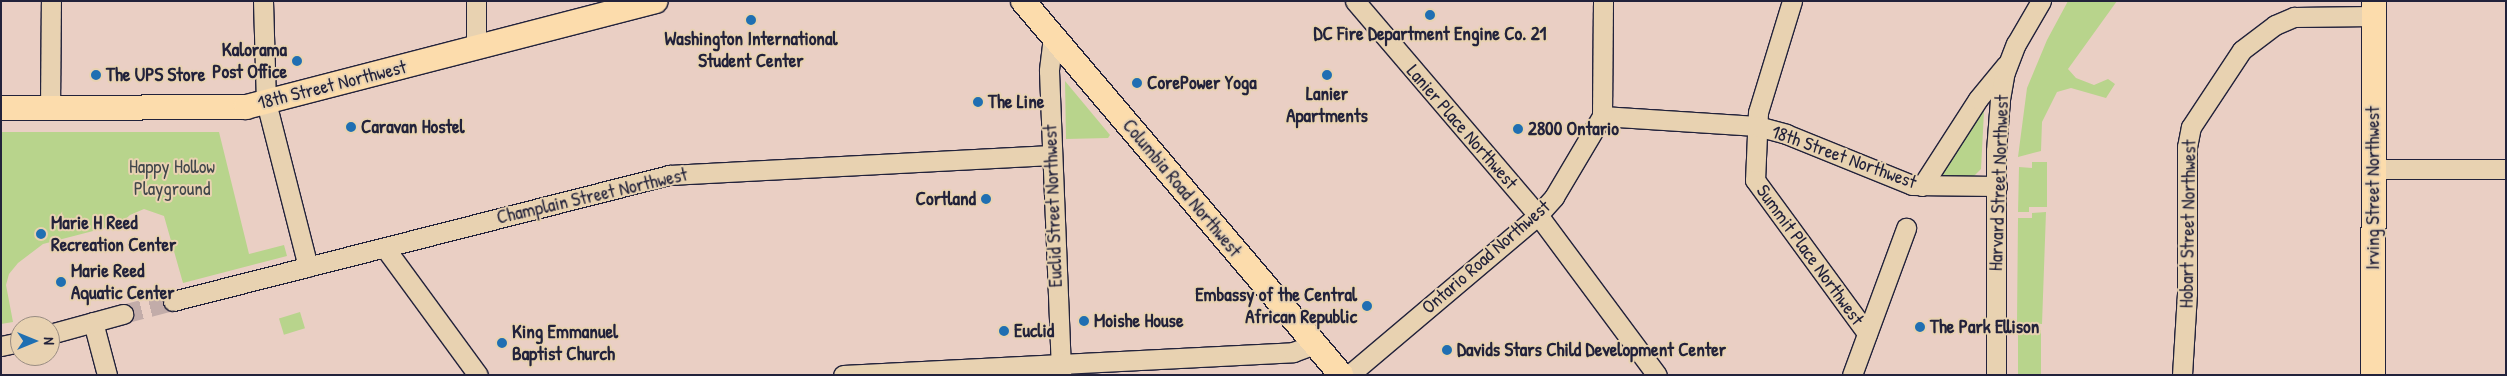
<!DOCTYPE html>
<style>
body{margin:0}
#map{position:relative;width:2507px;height:376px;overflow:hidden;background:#eacfc4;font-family:"Patrick Hand",sans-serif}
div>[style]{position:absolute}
.green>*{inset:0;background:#b8d48c;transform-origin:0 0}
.minor-tunnel>*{height:19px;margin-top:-9.5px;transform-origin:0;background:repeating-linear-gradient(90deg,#c2aca9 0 19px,transparent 0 28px)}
.roads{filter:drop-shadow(1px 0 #22223b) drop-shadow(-1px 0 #22223b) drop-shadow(0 1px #22223b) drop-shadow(0 -1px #22223b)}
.minor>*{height:19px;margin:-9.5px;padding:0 9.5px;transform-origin:9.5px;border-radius:9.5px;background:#e8d2b1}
.major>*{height:24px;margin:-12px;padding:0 12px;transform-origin:12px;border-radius:12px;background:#fcdcac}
.dots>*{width:14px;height:14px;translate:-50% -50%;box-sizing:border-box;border:2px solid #e8d2b1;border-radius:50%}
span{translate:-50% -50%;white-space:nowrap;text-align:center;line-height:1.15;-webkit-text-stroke:4px #e8d2b1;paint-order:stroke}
.poi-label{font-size:19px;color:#22223b;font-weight:700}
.right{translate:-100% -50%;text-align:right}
.left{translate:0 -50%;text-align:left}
.street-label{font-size:19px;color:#22223b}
.park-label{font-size:19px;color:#40464b}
.frame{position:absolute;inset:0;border:2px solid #22223b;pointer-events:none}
.north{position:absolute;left:10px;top:316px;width:50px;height:50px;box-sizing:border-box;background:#e8d2b1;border:1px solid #998c82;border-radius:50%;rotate:90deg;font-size:14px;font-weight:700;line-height:20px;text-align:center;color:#22223b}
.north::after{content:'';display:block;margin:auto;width:18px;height:22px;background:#1f6fb2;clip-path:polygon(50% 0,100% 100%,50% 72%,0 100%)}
</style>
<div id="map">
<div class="green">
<i style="clip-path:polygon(2068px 1px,2117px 1px,2068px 69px,2076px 78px,2094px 85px,2108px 79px,2115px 84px,2106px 98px,2071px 88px,2057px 92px,2042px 122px,2041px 151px,2018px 157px,2027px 88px,2047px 40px)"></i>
<i style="clip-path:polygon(1065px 81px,1110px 135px,1108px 138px,1066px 139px)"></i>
<i style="clip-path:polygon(1984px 111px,1981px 169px,1973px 177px,1942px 176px,1941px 173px,1979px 112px)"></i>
<i style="clip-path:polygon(1px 132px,219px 132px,249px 254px,284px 245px,287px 256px,183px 283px,164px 216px,144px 209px,130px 215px,120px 224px,43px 244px,18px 263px,9px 274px,6px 285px,13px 322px,1px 324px)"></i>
<i style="clip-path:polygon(2032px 162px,2047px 162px,2047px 207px,2029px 207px,2029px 212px,2018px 212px,2019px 167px,2032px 168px)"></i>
<i style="clip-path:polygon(2046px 212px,2042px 324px,2017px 323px,2018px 218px,2032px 218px,2032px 213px)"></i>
<i style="left:300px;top:312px;width:17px;height:22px;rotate:73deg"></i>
<i style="left:2018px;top:330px;width:23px;height:45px"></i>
</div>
<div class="minor-tunnel">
<i style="left:123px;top:314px;width:52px;rotate:-14.6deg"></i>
</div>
<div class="roads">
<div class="minor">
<i style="left:263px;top:1px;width:101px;rotate:88.3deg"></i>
<i style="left:266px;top:102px;width:170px;rotate:75.7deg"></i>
<i style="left:476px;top:1px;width:47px;rotate:90deg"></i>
<i style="left:1355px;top:1px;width:282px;rotate:49.5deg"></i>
<i style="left:1538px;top:215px;width:199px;rotate:53.4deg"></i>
<i style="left:1792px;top:1px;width:116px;rotate:107deg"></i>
<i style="left:1758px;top:112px;width:68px;rotate:92.5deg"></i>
<i style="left:1755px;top:180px;width:190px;rotate:53.8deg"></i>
<i style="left:1053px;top:37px;width:34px;rotate:97deg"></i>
<i style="left:1049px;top:71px;width:304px;rotate:87.7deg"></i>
<i style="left:50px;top:108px;width:107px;rotate:-89.5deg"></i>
<i style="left:1602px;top:116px;width:155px;rotate:3.7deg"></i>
<i style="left:1757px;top:126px;width:30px;rotate:15deg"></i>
<i style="left:1786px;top:134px;width:136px;rotate:22deg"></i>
<i style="left:1912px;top:185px;width:85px;rotate:0.7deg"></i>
<i style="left:2373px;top:169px;width:133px"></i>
<i style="left:1922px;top:186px;width:103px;rotate:-57.2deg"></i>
<i style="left:1978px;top:99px;width:44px;rotate:-50.5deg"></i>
<i style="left:385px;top:248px;width:157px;rotate:53.8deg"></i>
<i style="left:173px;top:301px;width:512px;rotate:-14.25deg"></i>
<i style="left:669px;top:175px;width:383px;rotate:-3deg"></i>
<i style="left:93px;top:322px;width:55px;rotate:75.2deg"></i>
<i style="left:50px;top:334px;width:76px;rotate:-15.3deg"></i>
<i style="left:1px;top:346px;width:19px;rotate:-12deg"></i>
<i style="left:843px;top:375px;width:451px;rotate:-2.9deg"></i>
<i style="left:1293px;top:352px;width:23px;rotate:-20deg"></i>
<i style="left:1349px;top:375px;width:248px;rotate:-40.2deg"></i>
<i style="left:1538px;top:215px;width:24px;rotate:-48deg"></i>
<i style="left:1554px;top:197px;width:94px;rotate:-59.3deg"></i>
<i style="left:1602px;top:116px;width:115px;rotate:-89.5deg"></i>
<i style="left:1852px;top:375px;width:157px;rotate:-69.8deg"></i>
<i style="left:1996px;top:375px;width:224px;rotate:-90deg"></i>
<i style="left:1996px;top:151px;width:52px;rotate:-85.6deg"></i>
<i style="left:2000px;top:99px;width:27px;rotate:-80deg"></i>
<i style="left:2005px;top:72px;width:30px;rotate:-69deg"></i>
<i style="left:2016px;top:44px;width:50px;rotate:-59.8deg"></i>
<i style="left:2182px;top:375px;width:82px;rotate:-86.5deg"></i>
<i style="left:2187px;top:293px;width:146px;rotate:-90deg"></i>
<i style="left:2187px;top:147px;width:20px;rotate:-79deg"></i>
<i style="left:2191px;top:127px;width:92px;rotate:-56.5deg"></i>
<i style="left:2242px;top:50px;width:41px;rotate:-37.1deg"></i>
<i style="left:2275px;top:25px;width:21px;rotate:-23deg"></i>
<i style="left:2294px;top:17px;width:80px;rotate:-0.7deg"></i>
</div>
<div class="major">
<i style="left:1023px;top:1px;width:491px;rotate:49.6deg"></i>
<i style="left:1px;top:108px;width:245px;rotate:-0.2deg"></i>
<i style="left:246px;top:107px;width:423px;rotate:-14.5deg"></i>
<i style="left:2373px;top:375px;width:374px;rotate:-89.8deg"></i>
</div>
</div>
<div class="dots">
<i style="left:1430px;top:15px;background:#1f6fb2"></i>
<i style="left:751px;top:20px;background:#1f6fb2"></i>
<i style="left:297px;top:61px;background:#1f6fb2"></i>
<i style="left:96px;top:75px;background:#1f6fb2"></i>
<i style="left:1327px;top:75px;background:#1f6fb2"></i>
<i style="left:1137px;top:83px;background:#1f6fb2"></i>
<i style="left:978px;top:102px;background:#1f6fb2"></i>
<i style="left:351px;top:127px;background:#1f6fb2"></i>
<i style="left:1518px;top:129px;background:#1f6fb2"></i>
<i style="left:986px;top:199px;background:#1f6fb2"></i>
<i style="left:41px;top:234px;background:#1f6fb2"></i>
<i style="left:61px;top:282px;background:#1f6fb2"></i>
<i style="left:1367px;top:306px;background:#1f6fb2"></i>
<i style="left:1084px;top:321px;background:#1f6fb2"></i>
<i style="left:1920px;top:327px;background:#1f6fb2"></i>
<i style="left:1004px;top:331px;background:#1f6fb2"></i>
<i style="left:502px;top:343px;background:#1f6fb2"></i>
<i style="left:1447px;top:350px;background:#1f6fb2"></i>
</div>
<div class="poi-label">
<span style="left:1430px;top:34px">DC Fire Department Engine Co. 21</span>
<span style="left:751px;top:50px">Washington International<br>Student Center</span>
<span class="right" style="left:287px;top:61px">Kalorama<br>Post Office</span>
<span class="left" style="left:106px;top:75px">The UPS Store</span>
<span class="left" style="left:1147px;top:83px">CorePower Yoga</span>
<span style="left:1327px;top:105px">Lanier<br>Apartments</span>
<span class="left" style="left:988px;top:102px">The Line</span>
<span class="left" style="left:361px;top:127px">Caravan Hostel</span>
<span class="left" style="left:1528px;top:129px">2800 Ontario</span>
<span class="right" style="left:976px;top:199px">Cortland</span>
<span class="left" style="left:51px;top:234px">Marie H Reed<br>Recreation Center</span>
<span class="left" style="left:71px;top:282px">Marie Reed<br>Aquatic Center</span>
<span class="right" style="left:1357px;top:306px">Embassy of the Central<br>African Republic</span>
<span class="left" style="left:1094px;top:321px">Moishe House</span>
<span class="left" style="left:1930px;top:327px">The Park Ellison</span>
<span class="left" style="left:1014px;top:331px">Euclid</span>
<span class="left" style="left:512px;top:343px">King Emmanuel<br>Baptist Church</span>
<span class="left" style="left:1457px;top:350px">Davids Stars Child Development Center</span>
</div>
<div class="street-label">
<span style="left:332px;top:85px;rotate:-14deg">18th Street Northwest</span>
<span style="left:1462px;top:127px;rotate:49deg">Lanier Place Northwest</span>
<span style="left:1844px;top:157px;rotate:20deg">18th Street Northwest</span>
<span style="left:1999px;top:183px;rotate:-88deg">Harvard Street Northwest</span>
<span style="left:1182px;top:188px;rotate:50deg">Columbia Road Northwest</span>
<span style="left:2373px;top:188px;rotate:-90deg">Irving Street Northwest</span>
<span style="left:592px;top:196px;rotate:-13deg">Champlain Street Northwest</span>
<span style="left:1053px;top:206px;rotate:-92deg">Euclid Street Northwest</span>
<span style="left:2188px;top:224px;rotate:-89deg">Hobart Street Northwest</span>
<span style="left:1810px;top:255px;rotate:54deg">Summit Place Northwest</span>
<span style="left:1486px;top:257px;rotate:-41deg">Ontario Road Northwest</span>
</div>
<div class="park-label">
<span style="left:172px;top:178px">Happy Hollow<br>Playground</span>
</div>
<div class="frame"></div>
<div class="north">N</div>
</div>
